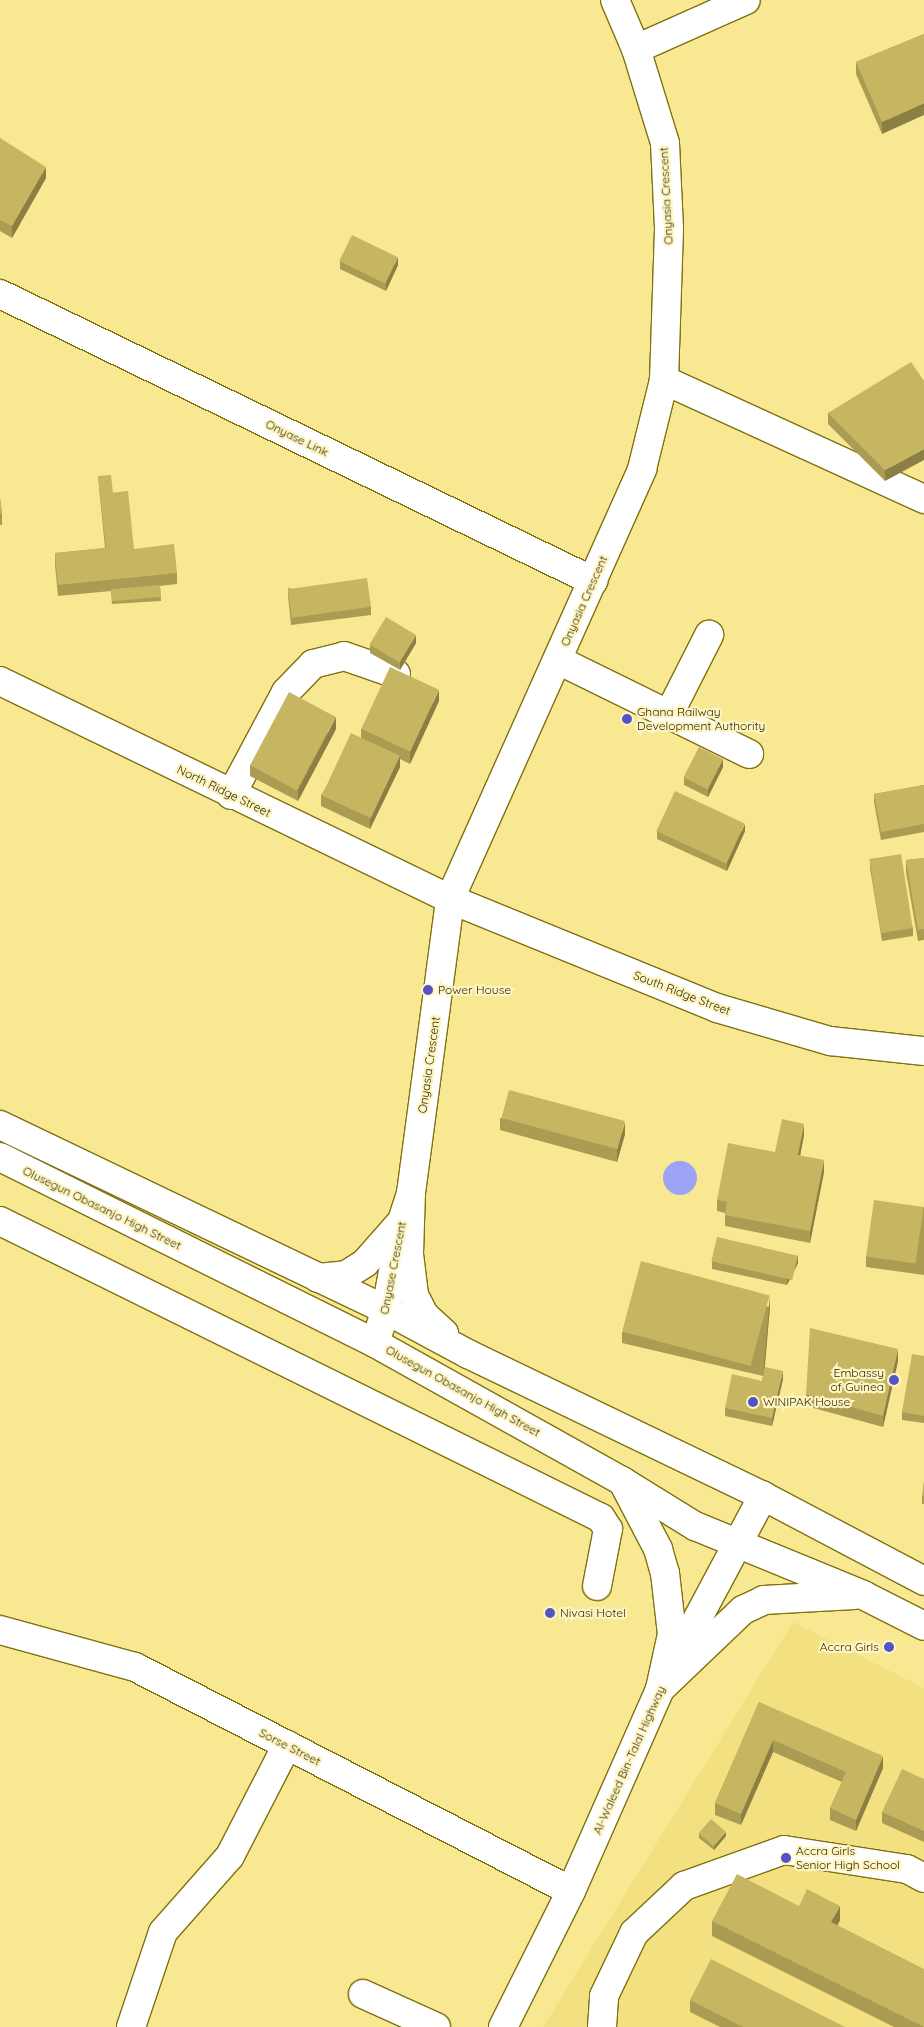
<!DOCTYPE html>
<style>
body{margin:0}
#map{position:relative;width:924px;height:2027px;overflow:hidden;background:#f8e892;font-family:Quicksand,sans-serif}
div>[style]{position:absolute}
.built>*{inset:0;background:#f3e181}
.water>*{inset:0;background:#9ca3f5}
.round{border-radius:50%}
.roads{filter:drop-shadow(1px 0 #80710f) drop-shadow(-1px 0 #80710f) drop-shadow(0 1px #80710f) drop-shadow(0 -1px #80710f)}
.minor>*{height:28px;margin:-14px;padding:0 14px;transform-origin:14px;border-radius:14px;background:#fff}
.major>*{height:28px;margin:-14px;padding:0 14px;transform-origin:14px;border-radius:14px;background:#fff}
.wall>*{inset:0;background:#aa9d53}
.shaded-wall>*{inset:0;background:#8b7f44}
.building>*{inset:0;background:#c6b661;transform-origin:0 0}
.dots>*{width:14px;height:14px;translate:-50% -50%;box-sizing:border-box;border:2px solid #fef5c3;border-radius:50%}
span{translate:-50% -50%;white-space:nowrap;text-align:center;line-height:1.15;-webkit-text-stroke:4.5px #fef5c3;paint-order:stroke}
.street-label{font-size:12px;color:#302a04}
.poi-label{font-size:12px;color:#302a04}
.left{translate:0 -50%;text-align:left}
.right{translate:-100% -50%;text-align:right}
</style>
<div id="map">
<div class="built">
<i style="clip-path:polygon(793px 1622px,924px 1688px,924px 2027px,543px 2027px)"></i>
</div>
<div class="water">
<i class="round" style="left:663px;top:1161px;width:34px;height:34px"></i>
</div>
<div class="roads">
<div class="minor">
<i style="left:636px;top:49px;width:120px;rotate:-24deg"></i>
<i style="left:0;top:294px;width:659px;rotate:25.83deg"></i>
<i style="left:664px;top:380px;width:286px;rotate:24.6deg"></i>
<i style="left:558px;top:660px;width:213px;rotate:26.2deg"></i>
<i style="left:0;top:681px;width:500px;rotate:25.85deg"></i>
<i style="left:450px;top:899px;width:288px;rotate:22.2deg"></i>
<i style="left:717px;top:1008px;width:118px;rotate:16.3deg"></i>
<i style="left:830px;top:1041px;width:95px;rotate:6.1deg"></i>
<i style="left:669px;top:714px;width:89px;rotate:-63.1deg"></i>
<i style="left:231px;top:795px;width:117px;rotate:-61.9deg"></i>
<i style="left:286px;top:692px;width:39px;rotate:-46deg"></i>
<i style="left:313px;top:664px;width:32px;rotate:-14deg"></i>
<i style="left:344px;top:656px;width:55px;rotate:19.1deg"></i>
<i style="left:0;top:1221px;width:670px;rotate:26.3deg"></i>
<i style="left:601px;top:1518px;width:13px;rotate:58deg"></i>
<i style="left:608px;top:1529px;width:58px;rotate:100.9deg"></i>
<i style="left:375px;top:1343px;width:35px;rotate:-72deg"></i>
<i style="left:386px;top:1310px;width:90px;rotate:-79.8deg"></i>
<i style="left:402px;top:1221px;width:29px;rotate:-72deg"></i>
<i style="left:411px;top:1193px;width:297px;rotate:-82.4deg"></i>
<i style="left:450px;top:899px;width:471px;rotate:-65.9deg"></i>
<i style="left:642px;top:469px;width:92px;rotate:-76.1deg"></i>
<i style="left:664px;top:380px;width:152px;rotate:-88.1deg"></i>
<i style="left:669px;top:228px;width:85px;rotate:-92.7deg"></i>
<i style="left:665px;top:143px;width:98px;rotate:-107.1deg"></i>
<i style="left:636px;top:49px;width:53px;rotate:-113.2deg"></i>
<i style="left:0;top:1630px;width:140px;rotate:15.3deg"></i>
<i style="left:135px;top:1667px;width:490px;rotate:27.2deg"></i>
<i style="left:363px;top:1994px;width:80px;rotate:24.3deg"></i>
<i style="left:131px;top:2027px;width:100px;rotate:-71.4deg"></i>
<i style="left:163px;top:1932px;width:101px;rotate:-48.6deg"></i>
<i style="left:230px;top:1856px;width:125px;rotate:-62.8deg"></i>
<i style="left:503px;top:2027px;width:152px;rotate:-63.4deg"></i>
<i style="left:571px;top:1891px;width:221px;rotate:-66.2deg"></i>
<i style="left:660px;top:1689px;width:219px;rotate:-61.9deg"></i>
<i style="left:602px;top:2027px;width:31px;rotate:-86deg"></i>
<i style="left:604px;top:1996px;width:70px;rotate:-64.5deg"></i>
<i style="left:634px;top:1933px;width:69px;rotate:-43.2deg"></i>
<i style="left:684px;top:1886px;width:106px;rotate:-19.8deg"></i>
<i style="left:784px;top:1850px;width:124px;rotate:8.8deg"></i>
<i style="left:907px;top:1869px;width:19px;rotate:28deg"></i>
</div>
<div class="major">
<i style="left:0;top:1125px;width:428px;rotate:25.6deg"></i>
<i style="left:386px;top:1310px;width:93px;rotate:28.2deg"></i>
<i style="left:468px;top:1354px;width:327px;rotate:25.7deg"></i>
<i style="left:763px;top:1496px;width:182px;rotate:27.8deg"></i>
<i style="left:0;top:1157px;width:419px;rotate:26.4deg"></i>
<i style="left:375px;top:1343px;width:283px;rotate:29.2deg"></i>
<i style="left:622px;top:1481px;width:86px;rotate:31.7deg"></i>
<i style="left:695px;top:1526px;width:182px;rotate:22.3deg"></i>
<i style="left:863px;top:1595px;width:68px;rotate:26.9deg"></i>
<i style="left:411px;top:1193px;width:61px;rotate:91.9deg"></i>
<i style="left:409px;top:1254px;width:41px;rotate:83deg"></i>
<i style="left:414px;top:1295px;width:22px;rotate:63deg"></i>
<i style="left:424px;top:1315px;width:27px;rotate:42deg"></i>
<i style="left:318px;top:1278px;width:28px;rotate:-6deg"></i>
<i style="left:346px;top:1275px;width:22px;rotate:-32deg"></i>
<i style="left:365px;top:1263px;width:56px;rotate:-48.6deg"></i>
<i style="left:623px;top:1482px;width:76px;rotate:62.4deg"></i>
<i style="left:658px;top:1549px;width:25px;rotate:74deg"></i>
<i style="left:665px;top:1573px;width:61px;rotate:83.5deg"></i>
<i style="left:672px;top:1634px;width:56px;rotate:102.3deg"></i>
<i style="left:660px;top:1689px;width:115px;rotate:-43.6deg"></i>
<i style="left:743px;top:1610px;width:23px;rotate:-25deg"></i>
<i style="left:764px;top:1600px;width:90px;rotate:-3.2deg"></i>
</div>
</div>
<div class="wall">
<i style="clip-path:polygon(924px 34px,882px 134px,856px 74px,856px 62px)"></i>
<i style="clip-path:polygon(0 138px,46px 178px,12px 238px,0 231px)"></i>
<i style="clip-path:polygon(340px 261px,398px 265px,386px 291px,340px 269px)"></i>
<i style="clip-path:polygon(924px 381px,885px 481px,828px 424px,828px 413px)"></i>
<i style="clip-path:polygon(98px 476px,113px 493px,134px 549px,177px 573px,177px 584px,160px 586px,161px 601px,112px 604px,111px 591px,58px 596px,55px 565px,55px 553px,105px 548px)"></i>
<i style="clip-path:polygon(0 498px,2px 513px,2px 525px,0 525px)"></i>
<i style="clip-path:polygon(288px 588px,371px 607px,371px 615px,291px 625px,288px 596px)"></i>
<i style="clip-path:polygon(416px 643px,400px 670px,370px 653px,370px 645px)"></i>
<i style="clip-path:polygon(439px 701px,410px 764px,400px 759px,400px 767px,370px 829px,321px 806px,321px 795px,361px 738px,361px 729px)"></i>
<i style="clip-path:polygon(336px 729px,298px 801px,250px 776px,250px 765px)"></i>
<i style="clip-path:polygon(723px 767px,708px 797px,684px 785px,684px 777px)"></i>
<i style="clip-path:polygon(924px 785px,924px 832px,881px 840px,874px 802px,874px 794px)"></i>
<i style="clip-path:polygon(657px 831px,745px 831px,727px 871px,657px 839px)"></i>
<i style="clip-path:polygon(924px 858px,924px 940px,918px 941px,906px 872px,906px 860px)"></i>
<i style="clip-path:polygon(870px 860px,913px 928px,913px 936px,882px 941px,870px 868px)"></i>
<i style="clip-path:polygon(500px 1118px,625px 1134px,617px 1162px,500px 1130px)"></i>
<i style="clip-path:polygon(804px 1135px,800px 1156px,824px 1172px,810px 1243px,725px 1226px,725px 1213px,717px 1211px,717px 1200px,775px 1152px)"></i>
<i style="clip-path:polygon(924px 1207px,924px 1275px,866px 1267px,866px 1256px)"></i>
<i style="clip-path:polygon(712px 1261px,798px 1263px,787px 1285px,712px 1269px)"></i>
<i style="clip-path:polygon(770px 1306px,764px 1371px,783px 1379px,772px 1426px,725px 1416px,725px 1408px,762px 1381px,763px 1376px,622px 1343px,622px 1332px)"></i>
<i style="clip-path:polygon(924px 1356px,924px 1423px,902px 1420px,902px 1412px)"></i>
<i style="clip-path:polygon(898px 1361px,883px 1427px,806px 1406px,806px 1394px)"></i>
<i style="clip-path:polygon(924px 1481px,924px 1504px,922px 1504px,922px 1496px)"></i>
<i style="clip-path:polygon(759px 1702px,883px 1768px,856px 1831px,830px 1820px,830px 1808px,842px 1782px,773px 1752px,741px 1825px,715px 1815px,715px 1803px)"></i>
<i style="clip-path:polygon(924px 1779px,924px 1842px,882px 1823px,882px 1812px)"></i>
<i style="clip-path:polygon(699px 1834px,726px 1836px,714px 1850px,699px 1838px)"></i>
<i style="clip-path:polygon(799px 1906px,840px 1920px,838px 1925px,924px 2027px,894px 2027px,712px 1936px,712px 1921px)"></i>
<i style="clip-path:polygon(690px 2000px,845px 2027px,720px 2027px,690px 2012px)"></i>
</div>
<div class="shaded-wall">
<i style="clip-path:polygon(924px 103px,924px 115px,882px 134px,882px 122px)"></i>
<i style="clip-path:polygon(46px 167px,46px 178px,12px 238px,12px 226px)"></i>
<i style="clip-path:polygon(398px 257px,398px 265px,386px 291px,386px 283px)"></i>
<i style="clip-path:polygon(924px 449px,924px 460px,885px 481px,885px 470px)"></i>
<i style="clip-path:polygon(416px 635px,416px 643px,400px 670px,400px 662px)"></i>
<i style="clip-path:polygon(439px 690px,439px 701px,410px 764px,410px 752px)"></i>
<i style="clip-path:polygon(336px 717px,336px 729px,298px 801px,298px 790px)"></i>
<i style="clip-path:polygon(400px 756px,400px 767px,370px 829px,370px 818px)"></i>
<i style="clip-path:polygon(723px 759px,723px 767px,708px 797px,708px 789px)"></i>
<i style="clip-path:polygon(745px 824px,745px 831px,727px 871px,727px 863px)"></i>
<i style="clip-path:polygon(625px 1122px,625px 1134px,617px 1162px,617px 1151px)"></i>
<i style="clip-path:polygon(804px 1124px,804px 1135px,798px 1167px,798px 1155px)"></i>
<i style="clip-path:polygon(824px 1160px,824px 1172px,810px 1243px,810px 1231px)"></i>
<i style="clip-path:polygon(798px 1255px,798px 1263px,787px 1285px,787px 1277px)"></i>
<i style="clip-path:polygon(770px 1295px,770px 1306px,764px 1377px,764px 1365px)"></i>
<i style="clip-path:polygon(898px 1349px,898px 1361px,883px 1427px,883px 1416px)"></i>
<i style="clip-path:polygon(783px 1371px,783px 1379px,772px 1426px,772px 1418px)"></i>
<i style="clip-path:polygon(773px 1740px,773px 1752px,741px 1825px,741px 1814px)"></i>
<i style="clip-path:polygon(883px 1756px,883px 1768px,856px 1831px,856px 1820px)"></i>
<i style="clip-path:polygon(726px 1832px,726px 1836px,714px 1850px,714px 1846px)"></i>
<i style="clip-path:polygon(840px 1906px,840px 1920px,831px 1937px,831px 1922px)"></i>
</div>
<div class="building">
<i style="clip-path:polygon(924px 34px,924px 103px,882px 122px,856px 62px)"></i>
<i style="clip-path:polygon(0 138px,46px 167px,12px 226px,0 220px)"></i>
<i style="left:352px;top:235px;width:51px;height:29px;rotate:26deg"></i>
<i style="clip-path:polygon(911px 362px,924px 381px,924px 449px,885px 470px,828px 413px)"></i>
<i style="clip-path:polygon(111px 475px,113px 493px,100px 494px,100px 497px,98px 476px)"></i>
<i style="clip-path:polygon(128px 491px,134px 549px,174px 544px,177px 573px,58px 585px,55px 553px,106px 548px,100px 494px)"></i>
<i style="clip-path:polygon(0 498px,2px 513px,0 514px)"></i>
<i style="left:367px;top:578px;width:29px;height:80px;rotate:82deg"></i>
<i style="left:160px;top:585px;width:12px;height:49px;rotate:85deg"></i>
<i style="left:386px;top:617px;width:35px;height:32px;rotate:31deg"></i>
<i style="left:390px;top:667px;width:54px;height:68px;rotate:25deg"></i>
<i style="left:289px;top:692px;width:53px;height:83px;rotate:28deg"></i>
<i style="left:351px;top:733px;width:54px;height:69px;rotate:25deg"></i>
<i style="left:699px;top:747px;width:27px;height:34px;rotate:27deg"></i>
<i style="clip-path:polygon(924px 785px,924px 824px,881px 832px,874px 794px)"></i>
<i style="left:675px;top:791px;width:77px;height:44px;rotate:25deg"></i>
<i style="left:901px;top:854px;width:75px;height:32px;rotate:81deg"></i>
<i style="clip-path:polygon(924px 858px,924px 929px,918px 930px,906px 860px)"></i>
<i style="left:509px;top:1090px;width:120px;height:29px;rotate:15deg"></i>
<i style="clip-path:polygon(782px 1119px,804px 1124px,798px 1155px,824px 1160px,810px 1231px,725px 1215px,727px 1202px,717px 1200px,728px 1143px,775px 1152px)"></i>
<i style="left:874px;top:1200px;width:50px;height:57px;rotate:8deg"></i>
<i style="left:717px;top:1237px;width:83px;height:25px;rotate:13deg"></i>
<i style="left:641px;top:1261px;width:133px;height:73px;rotate:15deg"></i>
<i style="clip-path:polygon(810px 1328px,898px 1349px,883px 1416px,806px 1394px)"></i>
<i style="clip-path:polygon(912px 1354px,924px 1356px,924px 1416px,902px 1412px)"></i>
<i style="clip-path:polygon(765px 1367px,783px 1371px,772px 1418px,725px 1408px,732px 1374px,762px 1381px)"></i>
<i style="clip-path:polygon(924px 1481px,924px 1496px,922px 1496px)"></i>
<i style="clip-path:polygon(759px 1702px,883px 1756px,856px 1820px,830px 1808px,846px 1772px,773px 1740px,741px 1814px,715px 1803px)"></i>
<i style="clip-path:polygon(902px 1769px,924px 1779px,924px 1831px,882px 1812px)"></i>
<i style="left:711px;top:1819px;width:20px;height:19px;rotate:41deg"></i>
<i style="clip-path:polygon(737px 1874px,799px 1906px,807px 1889px,840px 1906px,831px 1922px,924px 1969px,924px 2027px,712px 1921px)"></i>
<i style="clip-path:polygon(711px 1959px,845px 2027px,743px 2027px,690px 2000px)"></i>
</div>
<div class="dots">
<i style="left:627px;top:719px;background:#5552c9"></i>
<i style="left:428px;top:990px;background:#5552c9"></i>
<i style="left:894px;top:1380px;background:#5552c9"></i>
<i style="left:753px;top:1402px;background:#5552c9"></i>
<i style="left:550px;top:1613px;background:#5552c9"></i>
<i style="left:889px;top:1647px;background:#5552c9"></i>
<i style="left:786px;top:1858px;background:#5552c9"></i>
</div>
<div class="street-label">
<span style="left:666px;top:196px;rotate:-93deg">Onyasia Crescent</span>
<span style="left:297px;top:438px;rotate:26deg">Onyase Link</span>
<span style="left:584px;top:601px;rotate:-66deg">Onyasia Crescent</span>
<span style="left:224px;top:791px;rotate:26deg">North Ridge Street</span>
<span style="left:682px;top:993px;rotate:21deg">South Ridge Street</span>
<span style="left:429px;top:1065px;rotate:-82deg">Onyasia Crescent</span>
<span style="left:102px;top:1208px;rotate:26deg">Olusegun Obasanjo High Street</span>
<span style="left:393px;top:1268px;rotate:-79deg">Onyase Crescent</span>
<span style="left:463px;top:1391px;rotate:29deg">Olusegun Obasanjo High Street</span>
<span style="left:290px;top:1747px;rotate:27deg">Sorse Street</span>
<span style="left:629px;top:1760px;rotate:-66deg">Al-Waleed Bin-Talal Highway</span>
</div>
<div class="poi-label">
<span class="left" style="left:637px;top:719px">Ghana Railway<br>Development Authority</span>
<span class="left" style="left:438px;top:990px">Power House</span>
<span class="right" style="left:884px;top:1380px">Embassy<br>of Guinea</span>
<span class="left" style="left:763px;top:1402px">WINIPAK House</span>
<span class="left" style="left:560px;top:1613px">Nivasi Hotel</span>
<span class="right" style="left:879px;top:1647px">Accra Girls</span>
<span class="left" style="left:796px;top:1858px">Accra Girls<br>Senior High School</span>
</div>
</div>
